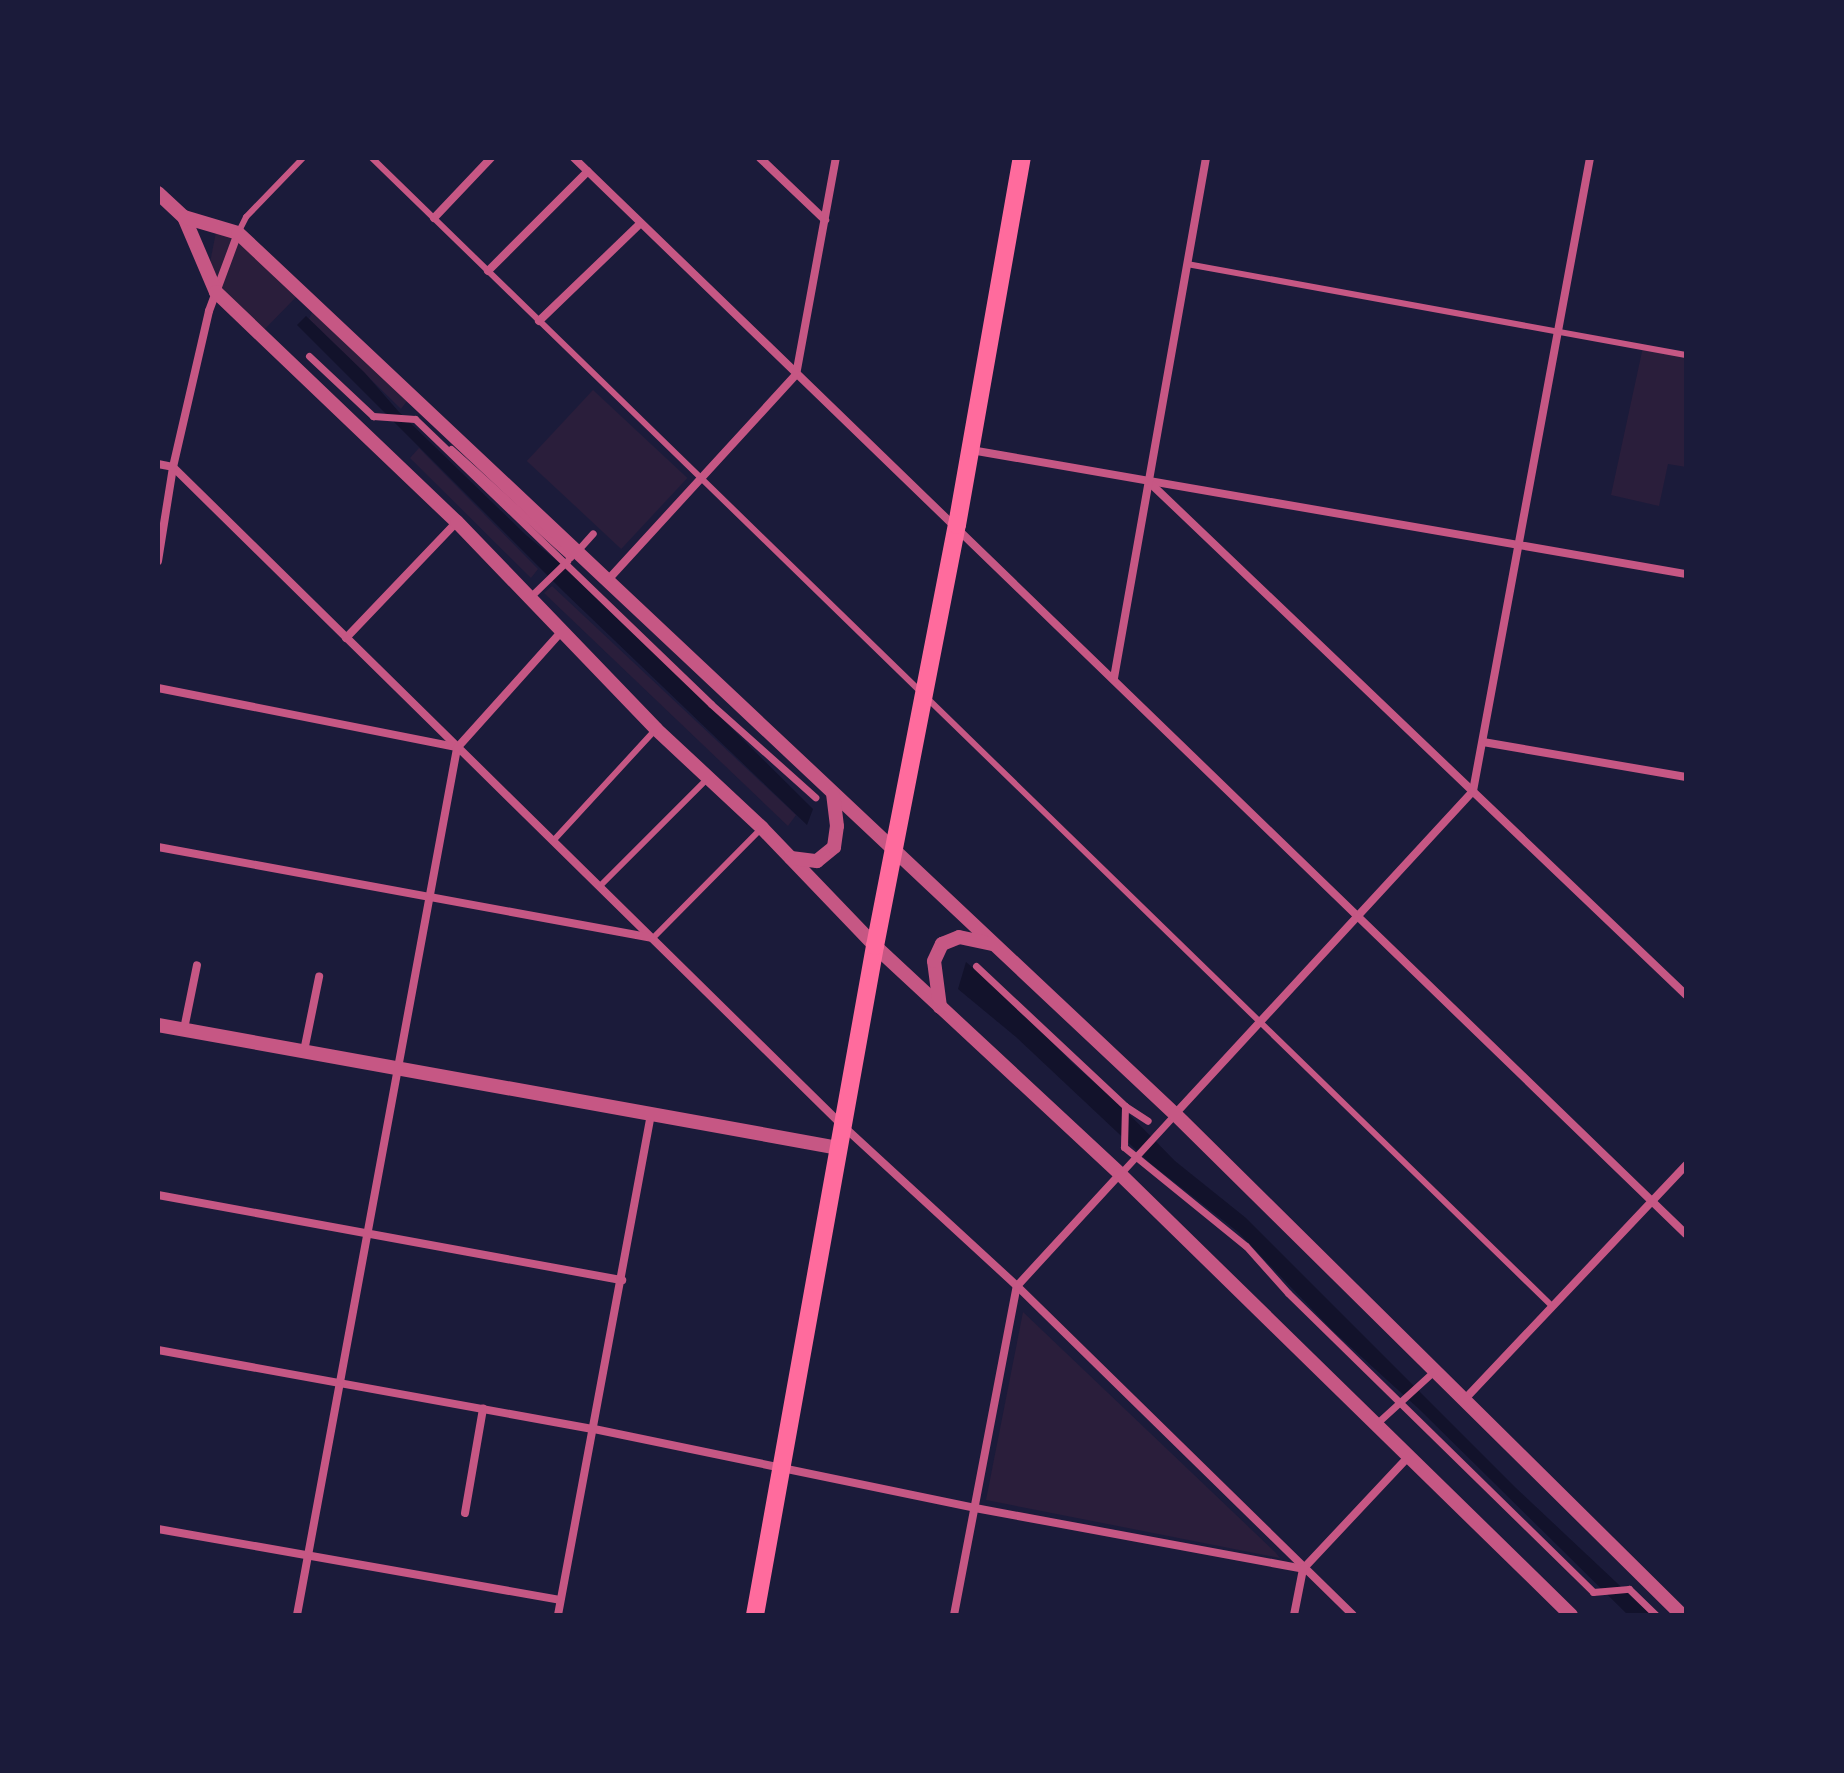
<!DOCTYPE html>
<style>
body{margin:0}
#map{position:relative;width:1844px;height:1773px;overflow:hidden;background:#1b1b3a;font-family:"Open Sans",sans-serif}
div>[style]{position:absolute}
.green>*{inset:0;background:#2a1e3b;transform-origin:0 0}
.water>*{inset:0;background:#12122b}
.service>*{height:6px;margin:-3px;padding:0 3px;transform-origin:3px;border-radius:3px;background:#c65784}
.pedestrian>*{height:7px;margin:-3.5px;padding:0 3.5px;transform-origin:3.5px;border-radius:3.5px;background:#c65784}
.minor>*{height:8px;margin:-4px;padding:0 4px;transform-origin:4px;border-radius:4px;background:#c65784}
.tertiary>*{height:14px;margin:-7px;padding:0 7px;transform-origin:7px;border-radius:7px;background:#c65784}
.primary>*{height:18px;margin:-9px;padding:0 9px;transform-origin:9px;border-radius:9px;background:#ff6b9d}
span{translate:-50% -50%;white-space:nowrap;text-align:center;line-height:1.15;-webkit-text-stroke:8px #1b1b3a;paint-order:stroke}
.frame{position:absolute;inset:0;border:160px solid #1b1b3a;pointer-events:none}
</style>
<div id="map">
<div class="green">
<i style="clip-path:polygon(216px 232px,232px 235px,300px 293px,261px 333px,208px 273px)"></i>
<i style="clip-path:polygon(314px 308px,412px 394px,401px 409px,309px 319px)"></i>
<i style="clip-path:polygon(1643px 347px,1686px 355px,1686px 467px,1668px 464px,1659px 506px,1611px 495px)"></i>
<i style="left:593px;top:390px;width:129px;height:97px;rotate:43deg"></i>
<i style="clip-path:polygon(419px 448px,538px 569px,531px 578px,410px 458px)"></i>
<i style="clip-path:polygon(552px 586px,796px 815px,788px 826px,544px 593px)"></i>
<i style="clip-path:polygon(1023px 1312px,1275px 1552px,1280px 1558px,986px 1500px)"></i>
</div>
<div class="water">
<i style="clip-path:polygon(306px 316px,364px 372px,399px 412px,526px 535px,593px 591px,813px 809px,807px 825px,563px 591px,297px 325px)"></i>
<i style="clip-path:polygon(966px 962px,1017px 1005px,1071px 1062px,1119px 1104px,1175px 1161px,1246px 1218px,1516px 1488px,1651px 1615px,1628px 1615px,1419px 1409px,1332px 1330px,1238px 1232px,1150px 1163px,1016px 1037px,958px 989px)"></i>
</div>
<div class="service">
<i style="left:372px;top:158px;width:764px;rotate:44.21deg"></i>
<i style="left:238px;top:233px;width:18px;rotate:-63deg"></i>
<i style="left:246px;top:217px;width:82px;rotate:-46deg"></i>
<i style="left:1187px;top:264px;width:507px;rotate:10.34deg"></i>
<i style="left:928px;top:699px;width:871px;rotate:44.21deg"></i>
<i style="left:553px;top:841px;width:152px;rotate:-47.4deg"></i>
<i style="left:600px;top:886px;width:153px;rotate:-45deg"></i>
<i style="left:653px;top:938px;width:152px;rotate:-45.3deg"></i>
</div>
<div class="pedestrian">
<i style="left:309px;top:356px;width:88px;rotate:43.2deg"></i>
<i style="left:373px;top:416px;width:42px;rotate:4.1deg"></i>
<i style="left:415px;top:419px;width:411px;rotate:43.9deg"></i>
<i style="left:711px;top:704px;width:140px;rotate:41.8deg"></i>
<i style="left:451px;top:449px;width:161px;rotate:42.2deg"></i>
<i style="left:576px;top:552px;width:25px;rotate:-48deg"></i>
<i style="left:530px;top:597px;width:52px;rotate:-44.2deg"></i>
<i style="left:976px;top:966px;width:204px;rotate:43.2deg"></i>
<i style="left:1125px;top:1106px;width:27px;rotate:33deg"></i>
<i style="left:1125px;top:1106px;width:41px;rotate:91.4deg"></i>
<i style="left:1124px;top:1147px;width:157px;rotate:39.1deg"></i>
<i style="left:1246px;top:1246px;width:63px;rotate:48.2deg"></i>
<i style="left:1288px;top:1293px;width:427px;rotate:44.4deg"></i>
<i style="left:1593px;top:1592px;width:36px;rotate:-5deg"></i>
<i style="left:1629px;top:1589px;width:37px;rotate:44deg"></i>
<i style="left:1120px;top:1174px;width:81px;rotate:-47.5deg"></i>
<i style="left:1376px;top:1424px;width:79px;rotate:-42.4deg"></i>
</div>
<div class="minor">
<i style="left:574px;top:158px;width:1547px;rotate:44.06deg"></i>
<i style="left:760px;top:158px;width:90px;rotate:43.6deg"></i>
<i style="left:434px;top:218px;width:83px;rotate:-46.5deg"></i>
<i style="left:488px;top:271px;width:141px;rotate:-45deg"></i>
<i style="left:539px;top:321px;width:141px;rotate:-43.9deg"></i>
<i style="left:971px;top:450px;width:726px;rotate:9.84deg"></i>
<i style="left:158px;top:464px;width:15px;rotate:11deg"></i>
<i style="left:173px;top:467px;width:940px;rotate:44.53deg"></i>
<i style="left:843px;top:1126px;width:236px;rotate:42.6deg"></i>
<i style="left:1017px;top:1286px;width:470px;rotate:44.4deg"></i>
<i style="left:1149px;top:482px;width:743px;rotate:43.69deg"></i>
<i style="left:158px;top:561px;width:95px;rotate:-80.9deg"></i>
<i style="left:173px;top:467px;width:160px;rotate:-77deg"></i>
<i style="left:209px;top:311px;width:83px;rotate:-69.6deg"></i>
<i style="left:606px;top:582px;width:281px;rotate:-47.5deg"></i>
<i style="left:796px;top:375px;width:221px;rotate:-79.6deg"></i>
<i style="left:346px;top:638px;width:161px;rotate:-46.3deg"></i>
<i style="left:1114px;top:678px;width:528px;rotate:-79.97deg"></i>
<i style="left:158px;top:688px;width:303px;rotate:11.2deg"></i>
<i style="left:1483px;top:742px;width:206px;rotate:9.8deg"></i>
<i style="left:158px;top:847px;width:503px;rotate:10.42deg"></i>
<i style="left:184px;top:1029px;width:65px;rotate:-78.5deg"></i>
<i style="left:304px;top:1051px;width:76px;rotate:-78.5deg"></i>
<i style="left:1175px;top:1114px;width:439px;rotate:-47.3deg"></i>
<i style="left:1473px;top:791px;width:644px;rotate:-79.53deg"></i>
<i style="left:158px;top:1195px;width:472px;rotate:10.4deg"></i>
<i style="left:158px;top:1350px;width:443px;rotate:10.3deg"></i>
<i style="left:594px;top:1429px;width:389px;rotate:11.7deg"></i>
<i style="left:975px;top:1508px;width:330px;rotate:10.5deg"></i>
<i style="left:1464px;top:1400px;width:323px;rotate:-46.6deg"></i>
<i style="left:465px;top:1513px;width:106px;rotate:-80.2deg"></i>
<i style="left:158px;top:1529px;width:408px;rotate:10deg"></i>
<i style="left:297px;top:1615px;width:882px;rotate:-79.54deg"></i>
<i style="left:457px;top:748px;width:156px;rotate:-48.1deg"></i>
<i style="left:558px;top:1615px;width:510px;rotate:-79.48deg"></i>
<i style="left:954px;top:1615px;width:335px;rotate:-79.2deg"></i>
<i style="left:1017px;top:1286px;width:152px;rotate:-47.4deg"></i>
<i style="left:1294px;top:1615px;width:47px;rotate:-78.9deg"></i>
<i style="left:1303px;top:1569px;width:155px;rotate:-46.8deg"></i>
</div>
<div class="tertiary">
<i style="left:158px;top:193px;width:35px;rotate:43deg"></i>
<i style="left:184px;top:217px;width:82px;rotate:66.9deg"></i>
<i style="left:216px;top:292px;width:333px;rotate:43.7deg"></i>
<i style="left:457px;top:522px;width:287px;rotate:46.1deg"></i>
<i style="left:656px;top:729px;width:145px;rotate:43deg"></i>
<i style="left:762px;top:828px;width:163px;rotate:46.2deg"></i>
<i style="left:875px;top:946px;width:335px;rotate:42.9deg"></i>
<i style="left:1120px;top:1174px;width:631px;rotate:44.36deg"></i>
<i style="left:184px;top:217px;width:56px;rotate:16.5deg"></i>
<i style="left:238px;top:233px;width:1286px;rotate:43.24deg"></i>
<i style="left:1175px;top:1114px;width:713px;rotate:44.66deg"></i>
<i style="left:791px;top:858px;width:26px;rotate:7deg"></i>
<i style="left:817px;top:861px;width:22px;rotate:-39deg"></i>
<i style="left:834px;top:847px;width:21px;rotate:-82deg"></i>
<i style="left:837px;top:826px;width:31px;rotate:-97deg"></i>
<i style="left:940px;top:1007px;width:46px;rotate:-97.4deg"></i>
<i style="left:934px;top:961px;width:19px;rotate:-65deg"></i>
<i style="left:942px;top:944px;width:18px;rotate:-22deg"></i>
<i style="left:959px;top:937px;width:35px;rotate:12deg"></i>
<i style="left:158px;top:1025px;width:692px;rotate:10.24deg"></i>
</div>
<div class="primary">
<i style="left:755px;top:1615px;width:680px;rotate:-79.83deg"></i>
<i style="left:875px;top:946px;width:429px;rotate:-79deg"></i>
<i style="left:957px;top:525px;width:373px;rotate:-80deg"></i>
</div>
<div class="frame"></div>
</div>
